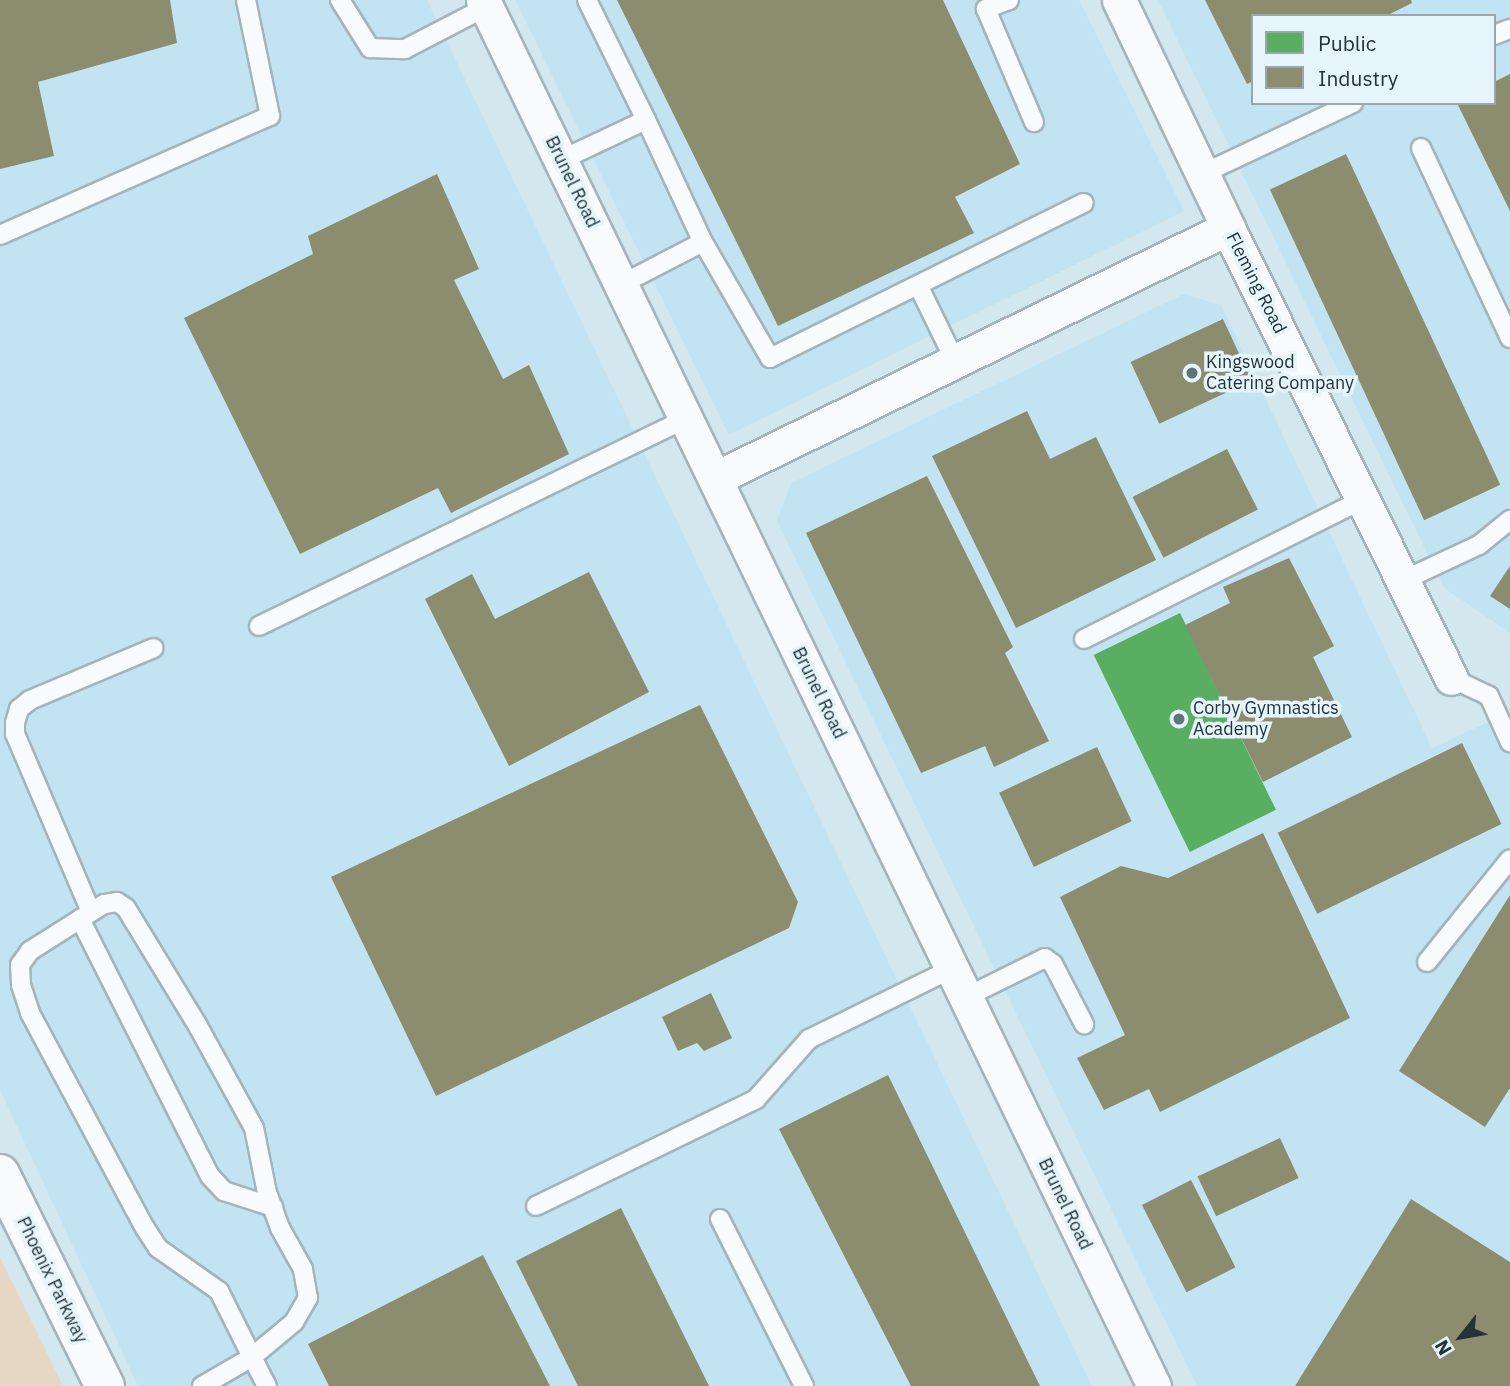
<!DOCTYPE html>
<style>
body{margin:0}
#map{position:relative;width:1510px;height:1386px;overflow:hidden;background:#d3e7ef;font-family:"IBM Plex Sans",sans-serif}
div>[style]{position:absolute}
.built>*{inset:0;background:#c2e4f2}
.green>*{inset:0;background:#e7d8c6}
.public>*{inset:0;background:#5aae61;transform-origin:0 0}
.industry>*{inset:0;background:#8c8c6e;transform-origin:0 0}
.roads{filter:drop-shadow(2px 0 #a4b4ba) drop-shadow(-2px 0 #a4b4ba) drop-shadow(0 2px #a4b4ba) drop-shadow(0 -2px #a4b4ba)}
.lane>*{height:18px;margin:-9px;padding:0 9px;transform-origin:9px;border-radius:9px;background:#f8fbfd}
.street>*{height:33px;margin:-16.5px;padding:0 16.5px;transform-origin:16.5px;border-radius:16.5px;background:#f8fbfd}
.primary>*{height:38px;margin:-19px;padding:0 19px;transform-origin:19px;border-radius:19px;background:#f8fbfd}
.dots>*{width:19px;height:19px;translate:-50% -50%;box-sizing:border-box;border:4px solid #e6f5fb;border-radius:50%}
span{translate:-50% -50%;white-space:nowrap;text-align:center;line-height:1.15;-webkit-text-stroke:7px #e6f5fb;paint-order:stroke}
.street-label{font-size:18px;color:#253339}
.poi-label{font-size:18px;color:#253339}
.left{translate:0 -50%;text-align:left}
.legend{position:absolute;left:1251px;top:14px;width:245px;height:91px;box-sizing:border-box;background:#e6f5fb;border:2px solid #99a7ad;margin:0;padding:9px 12px;list-style:none;font-size:21px;color:#253339}
.legend li{display:flex;align-items:center;gap:14px;height:35px}
.legend b{width:35px;border:2px solid #99a7ad}
.north{position:absolute;left:1426px;top:1302px;width:70px;height:70px;-webkit-text-stroke:5px #e6f5fb;paint-order:stroke;rotate:239deg;font-size:19px;font-weight:700;line-height:28px;text-align:center;color:#253339}
.north::after{content:'';display:block;margin:auto;width:24px;height:32px;background:#253339;clip-path:polygon(50% 0,100% 100%,50% 72%,0 100%)}
</style>
<div id="map">
<div class="built">
<i style="clip-path:polygon(0 0,427px 0,1092px 1386px,138px 1386px,0 1090px)"></i>
<i style="clip-path:polygon(515px 0,1079px 0,1184px 211px,729px 435px)"></i>
<i style="clip-path:polygon(evenodd,1158px 0,1510px 0,1510px 633px,1444px 588px,1158px 0,1253px 16px,1494px 16px,1494px 103px,1253px 103px,1253px 16px)"></i>
<i style="clip-path:polygon(1184px 294px,1221px 305px,1432px 748px,1510px 712px,1510px 1386px,1197px 1386px,777px 521px,791px 483px)"></i>
</div>
<div class="green">
<i style="clip-path:polygon(0 1257px,63px 1386px,0 1386px)"></i>
</div>
<div class="public">
<i style="left:1180px;top:613px;width:219px;height:96px;rotate:64deg"></i>
</div>
<div class="industry">
<i style="clip-path:polygon(0 0,170px 0,177px 43px,38px 82px,54px 156px,0 169px)"></i>
<i style="clip-path:polygon(617px 0,943px 0,1020px 164px,955px 197px,974px 233px,778px 326px)"></i>
<i style="clip-path:polygon(1205px 0,1411px 0,1412px 3px,1386px 16px,1253px 16px,1253px 81px,1247px 84px)"></i>
<i style="clip-path:polygon(1510px 74px,1510px 211px,1457px 103px,1494px 103px,1494px 82px)"></i>
<i style="left:1346px;top:154px;width:365px;height:84px;rotate:65deg"></i>
<i style="clip-path:polygon(437px 174px,479px 269px,454px 280px,503px 379px,529px 365px,569px 454px,451px 513px,438px 488px,300px 554px,184px 318px,313px 254px,308px 236px)"></i>
<i style="left:1223px;top:319px;width:68px;height:102px;rotate:65deg"></i>
<i style="clip-path:polygon(1027px 411px,1050px 459px,1096px 437px,1156px 560px,1016px 628px,932px 456px)"></i>
<i style="left:1227px;top:449px;width:68px;height:106px;rotate:63deg"></i>
<i style="clip-path:polygon(927px 476px,1013px 647px,1005px 653px,1049px 741px,994px 767px,985px 746px,921px 773px,806px 533px)"></i>
<i style="clip-path:polygon(1289px 558px,1334px 646px,1313px 657px,1352px 737px,1263px 782px,1185px 625px,1230px 603px,1223px 587px)"></i>
<i style="clip-path:polygon(1510px 566px,1510px 609px,1490px 596px)"></i>
<i style="clip-path:polygon(589px 572px,649px 692px,509px 766px,425px 599px,472px 574px,495px 619px)"></i>
<i style="clip-path:polygon(700px 705px,798px 902px,789px 928px,436px 1096px,331px 877px)"></i>
<i style="left:1462px;top:743px;width:90px;height:205px;rotate:64deg"></i>
<i style="left:1097px;top:747px;width:82px;height:108px;rotate:65deg"></i>
<i style="clip-path:polygon(1263px 833px,1350px 1018px,1160px 1112px,1149px 1089px,1104px 1110px,1077px 1058px,1125px 1035px,1060px 897px,1121px 866px,1168px 878px)"></i>
<i style="clip-path:polygon(1510px 895px,1510px 1088px,1485px 1127px,1399px 1071px)"></i>
<i style="clip-path:polygon(711px 993px,732px 1038px,704px 1051px,697px 1043px,678px 1051px,662px 1017px)"></i>
<i style="clip-path:polygon(888px 1075px,1040px 1386px,911px 1386px,779px 1129px)"></i>
<i style="left:1280px;top:1138px;width:44px;height:91px;rotate:65deg"></i>
<i style="left:1191px;top:1180px;width:98px;height:55px;rotate:63deg"></i>
<i style="clip-path:polygon(1411px 1199px,1510px 1262px,1510px 1386px,1295px 1386px)"></i>
<i style="clip-path:polygon(621px 1208px,709px 1386px,578px 1386px,516px 1261px)"></i>
<i style="clip-path:polygon(483px 1255px,550px 1386px,329px 1386px,308px 1344px)"></i>
</div>
<div class="roads">
<div class="lane">
<i style="left:340px;top:0;width:57px;rotate:58deg"></i>
<i style="left:370px;top:48px;width:35px;rotate:2deg"></i>
<i style="left:405px;top:49px;width:91px;rotate:-27.4deg"></i>
<i style="left:587px;top:0;width:134px;rotate:63.8deg"></i>
<i style="left:1009px;top:0;width:25px;rotate:159deg"></i>
<i style="left:986px;top:9px;width:123px;rotate:67deg"></i>
<i style="left:1494px;top:35px;width:17px;rotate:-21deg"></i>
<i style="left:1421px;top:148px;width:210px;rotate:64.9deg"></i>
<i style="left:561px;top:160px;width:94px;rotate:-25.2deg"></i>
<i style="left:646px;top:120px;width:135px;rotate:65deg"></i>
<i style="left:703px;top:242px;width:91px;rotate:152.6deg"></i>
<i style="left:1202px;top:174px;width:167px;rotate:-25.2deg"></i>
<i style="left:0;top:235px;width:295px;rotate:-23.8deg"></i>
<i style="left:270px;top:116px;width:118px;rotate:-101.7deg"></i>
<i style="left:703px;top:242px;width:134px;rotate:60deg"></i>
<i style="left:770px;top:358px;width:350px;rotate:-26.3deg"></i>
<i style="left:918px;top:285px;width:85px;rotate:64deg"></i>
<i style="left:1404px;top:580px;width:83px;rotate:-25deg"></i>
<i style="left:1479px;top:545px;width:40px;rotate:-39deg"></i>
<i style="left:259px;top:626px;width:474px;rotate:-25.9deg"></i>
<i style="left:1084px;top:639px;width:312px;rotate:-26.6deg"></i>
<i style="left:1451px;top:678px;width:42px;rotate:25.3deg"></i>
<i style="left:1489px;top:696px;width:51px;rotate:65.5deg"></i>
<i style="left:91px;top:912px;width:194px;rotate:-113.1deg"></i>
<i style="left:15px;top:734px;width:11px;rotate:-90deg"></i>
<i style="left:15px;top:723px;width:15px;rotate:-74deg"></i>
<i style="left:19px;top:709px;width:14px;rotate:-39deg"></i>
<i style="left:30px;top:700px;width:134px;rotate:-22.8deg"></i>
<i style="left:80px;top:919px;width:288px;rotate:63.2deg"></i>
<i style="left:210px;top:1176px;width:21px;rotate:47deg"></i>
<i style="left:224px;top:1191px;width:52px;rotate:18.1deg"></i>
<i style="left:1427px;top:962px;width:132px;rotate:-51.1deg"></i>
<i style="left:964px;top:998px;width:90px;rotate:-26.3deg"></i>
<i style="left:1045px;top:958px;width:10px;rotate:37deg"></i>
<i style="left:1053px;top:964px;width:68px;rotate:62.7deg"></i>
<i style="left:536px;top:1206px;width:245px;rotate:-25.9deg"></i>
<i style="left:756px;top:1099px;width:80px;rotate:-48.5deg"></i>
<i style="left:809px;top:1039px;width:158px;rotate:-26.2deg"></i>
<i style="left:720px;top:1219px;width:187px;rotate:63.3deg"></i>
<i style="left:202px;top:1386px;width:58px;rotate:-30.1deg"></i>
<i style="left:252px;top:1357px;width:55px;rotate:-39.8deg"></i>
<i style="left:294px;top:1322px;width:28px;rotate:-60deg"></i>
<i style="left:308px;top:1298px;width:29px;rotate:-100deg"></i>
<i style="left:303px;top:1269px;width:47px;rotate:-119.3deg"></i>
<i style="left:280px;top:1228px;width:37px;rotate:-110deg"></i>
<i style="left:267px;top:1193px;width:66px;rotate:-101.3deg"></i>
<i style="left:254px;top:1128px;width:116px;rotate:-118.8deg"></i>
<i style="left:198px;top:1026px;width:138px;rotate:-121.4deg"></i>
<i style="left:126px;top:908px;width:11px;rotate:-146deg"></i>
<i style="left:117px;top:902px;width:13px;rotate:171deg"></i>
<i style="left:104px;top:904px;width:88px;rotate:147.6deg"></i>
<i style="left:30px;top:951px;width:17px;rotate:126deg"></i>
<i style="left:20px;top:965px;width:20px;rotate:87deg"></i>
<i style="left:21px;top:985px;width:29px;rotate:72deg"></i>
<i style="left:30px;top:1013px;width:244px;rotate:61.9deg"></i>
<i style="left:145px;top:1228px;width:24px;rotate:57deg"></i>
<i style="left:158px;top:1248px;width:75px;rotate:35.2deg"></i>
<i style="left:219px;top:1291px;width:74px;rotate:63.4deg"></i>
<i style="left:252px;top:1357px;width:33px;rotate:63deg"></i>
</div>
<div class="street">
<i style="left:483px;top:0;width:1540px;rotate:64.17deg"></i>
<i style="left:1119px;top:0;width:253px;rotate:64.4deg"></i>
<i style="left:1228px;top:228px;width:502px;rotate:63.64deg"></i>
<i style="left:716px;top:478px;width:570px;rotate:-26.03deg"></i>
</div>
<div class="primary">
<i style="left:0;top:1174px;width:237px;rotate:63.7deg"></i>
</div>
</div>
<div class="dots">
<i style="left:1192px;top:373px;background:#627279"></i>
<i style="left:1179px;top:719px;background:#627279"></i>
</div>
<div class="street-label">
<span style="left:572px;top:182px;rotate:64deg">Brunel Road</span>
<span style="left:1256px;top:283px;rotate:63deg">Fleming Road</span>
<span style="left:819px;top:693px;rotate:64deg">Brunel Road</span>
<span style="left:1065px;top:1204px;rotate:64deg">Brunel Road</span>
<span style="left:52px;top:1280px;rotate:64deg">Phoenix Parkway</span>
</div>
<div class="poi-label">
<span class="left" style="left:1206px;top:373px">Kingswood<br>Catering Company</span>
<span class="left" style="left:1193px;top:719px">Corby Gymnastics<br>Academy</span>
</div>
<ul class="legend">
<li><b style="height:19px;background:#5aae61"></b>Public</li>
<li><b style="height:19px;background:#8c8c6e"></b>Industry</li>
</ul>
<div class="north">N</div>
</div>
